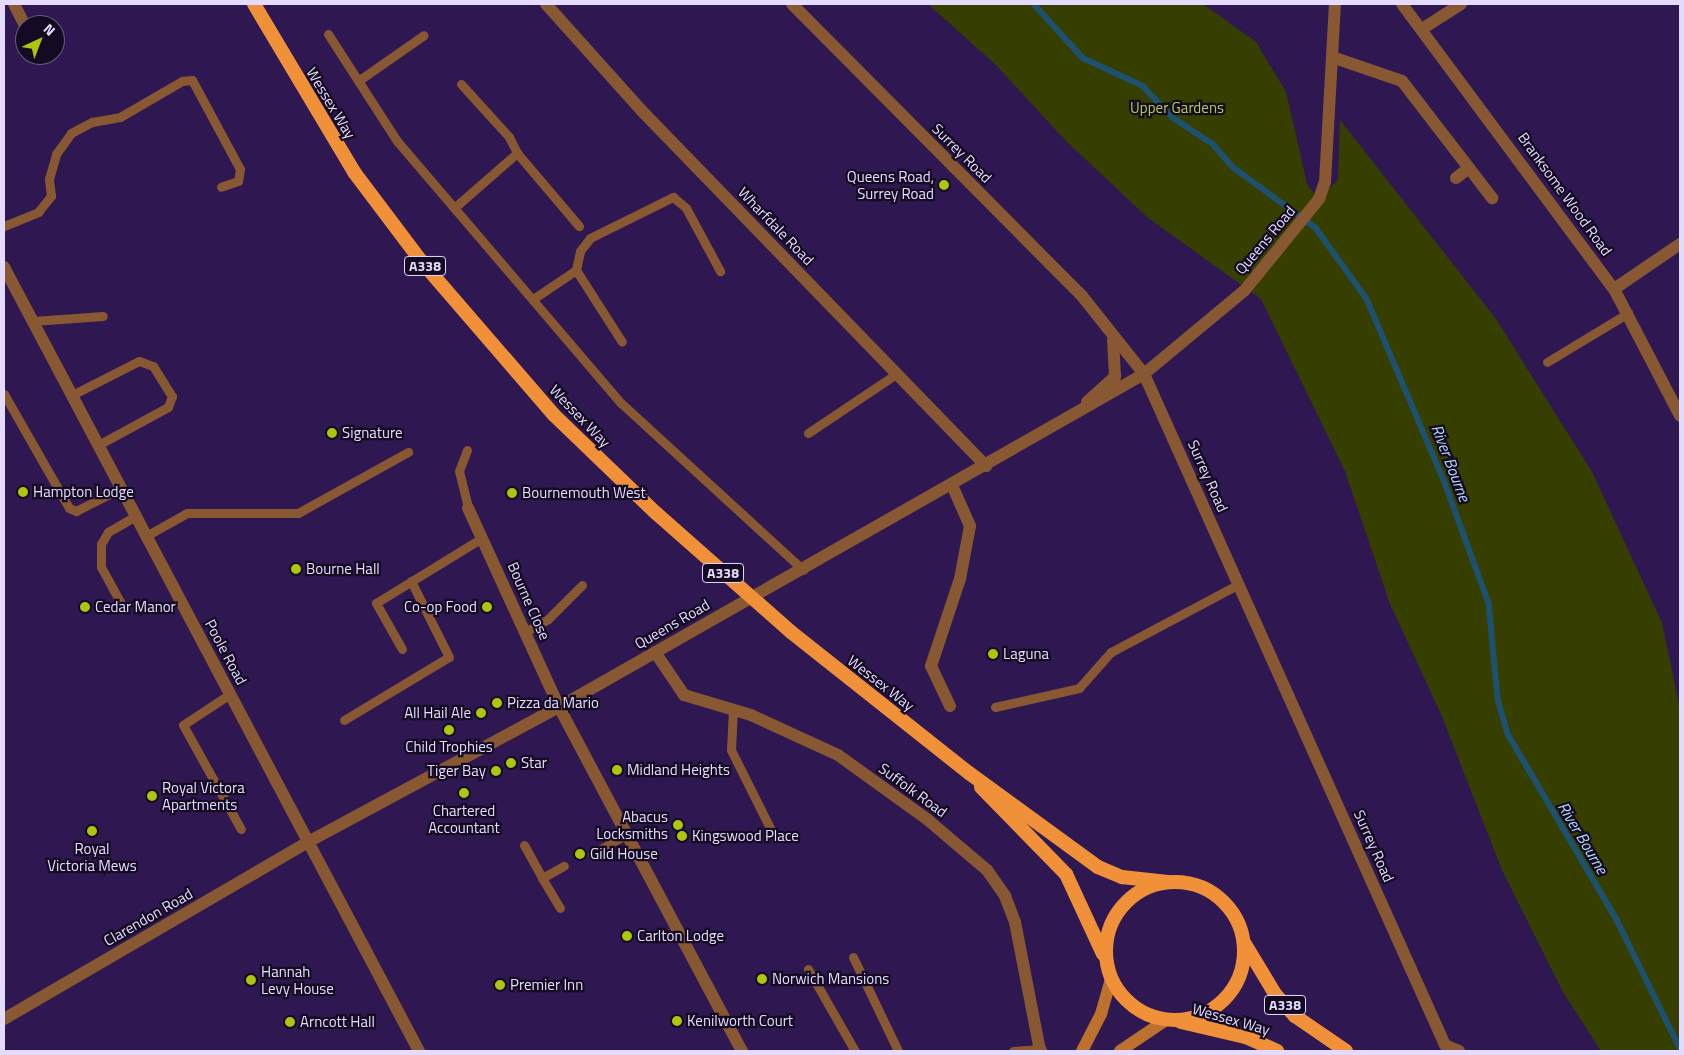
<!DOCTYPE html>
<style>
body{margin:0}
#map{position:relative;width:1684px;height:1055px;overflow:hidden;background:#2f1851;font-family:"Titillium Web",sans-serif}
div>[style]{position:absolute}
.green>*{inset:0;background:#363f00}
.stream>*{height:5.5px;margin:-2.75px;padding:0 2.75px;transform-origin:2.75px;border-radius:2.75px;background:#1e516f}
.service>*{height:9px;margin:-4.5px;padding:0 4.5px;transform-origin:4.5px;border-radius:4.5px;background:#875832}
.minor>*{height:12px;margin:-6px;padding:0 6px;transform-origin:6px;border-radius:6px;background:#875832}
.tertiary>*{height:12px;margin:-6px;padding:0 6px;transform-origin:6px;border-radius:6px;background:#875832}
.secondary>*{height:12px;margin:-6px;padding:0 6px;transform-origin:6px;border-radius:6px;background:#bc712f}
.trunk>*{height:14px;margin:-7px;padding:0 7px;transform-origin:7px;border-radius:7px;background:#f0913a}
.trunk>.ring{margin:-7px;padding:0;box-sizing:content-box;background:none;border:14px solid #f0913a;border-radius:50%}
.trunk-bridge>*{height:14px;margin:-7px;padding:0 7px;transform-origin:7px;border-radius:7px;background:#f0913a}
.dots>*{width:14px;height:14px;translate:-50% -50%;box-sizing:border-box;border:2px solid #140b23;border-radius:50%}
span{translate:-50% -50%;white-space:nowrap;text-align:center;line-height:1.15;-webkit-text-stroke:4.5px #140b23;paint-order:stroke}
.shield-label span{padding:1px 4px;background:#140b23;border:1px solid;border-radius:4px;-webkit-text-stroke-width:0}
.shield-label{font-size:14px;color:#e5dbff;font-weight:700}
.street-label{font-size:15px;color:#e5dbff}
.park-label{font-size:15px;color:#b6cb4e}
.poi-label{font-size:15px;color:#e5dbff}
.right{translate:-100% -50%;text-align:right}
.left{translate:0 -50%;text-align:left}
.water-label{font-size:16px;color:#aed9f6;font-style:italic}
.frame{position:absolute;inset:0;border:5px solid #e5dbff;pointer-events:none}
.north{position:absolute;left:15px;top:15px;width:50px;height:50px;box-sizing:border-box;background:#140b23;border:1px solid #685e7b;border-radius:50%;rotate:43deg;font-size:14px;font-weight:700;line-height:20px;text-align:center;color:#e5dbff}
.north::after{content:'';display:block;margin:auto;width:18px;height:22px;background:#adc60d;clip-path:polygon(50% 0,100% 100%,50% 72%,0 100%)}
</style>
<div id="map">
<div class="green">
<i style="clip-path:polygon(928px 4px,1203px 4px,1256px 42px,1286px 92px,1307px 184px,1318px 199px,1338px 180px,1340px 120px,1496px 319px,1592px 472px,1662px 623px,1680px 709px,1680px 1051px,1601px 1051px,1563px 992px,1502px 870px,1441px 714px,1390px 604px,1345px 471px,1261px 299px,1147px 217px,1066px 141px,996px 65px)"></i>
</div>
<div class="stream">
<i style="left:1034px;top:4px;width:73px;rotate:47.8deg"></i>
<i style="left:1083px;top:58px;width:66px;rotate:25deg"></i>
<i style="left:1143px;top:86px;width:42px;rotate:46.9deg"></i>
<i style="left:1172px;top:117px;width:49px;rotate:33.4deg"></i>
<i style="left:1213px;top:144px;width:32px;rotate:49deg"></i>
<i style="left:1234px;top:168px;width:102px;rotate:36.2deg"></i>
<i style="left:1316px;top:228px;width:87px;rotate:54.3deg"></i>
<i style="left:1367px;top:299px;width:200px;rotate:67deg"></i>
<i style="left:1445px;top:483px;width:128px;rotate:69.9deg"></i>
<i style="left:1489px;top:603px;width:96px;rotate:84.6deg"></i>
<i style="left:1498px;top:699px;width:36px;rotate:74deg"></i>
<i style="left:1508px;top:734px;width:216px;rotate:59.6deg"></i>
<i style="left:1617px;top:920px;width:143px;rotate:63.8deg"></i>
</div>
<div class="service">
<i style="left:328px;top:34px;width:127px;rotate:57.2deg"></i>
<i style="left:397px;top:141px;width:345px;rotate:49.5deg"></i>
<i style="left:621px;top:403px;width:247px;rotate:42.5deg"></i>
<i style="left:358px;top:81px;width:80px;rotate:-34.9deg"></i>
<i style="left:461px;top:84px;width:72px;rotate:47.8deg"></i>
<i style="left:509px;top:137px;width:18px;rotate:63deg"></i>
<i style="left:454px;top:208px;width:84px;rotate:-41.1deg"></i>
<i style="left:517px;top:153px;width:96px;rotate:49.7deg"></i>
<i style="left:4px;top:226px;width:37px;rotate:-22deg"></i>
<i style="left:38px;top:212px;width:21px;rotate:-51deg"></i>
<i style="left:51px;top:196px;width:17px;rotate:-97deg"></i>
<i style="left:49px;top:179px;width:26px;rotate:-74deg"></i>
<i style="left:56px;top:154px;width:26px;rotate:-54deg"></i>
<i style="left:71px;top:133px;width:24px;rotate:-28deg"></i>
<i style="left:92px;top:122px;width:28px;rotate:-10deg"></i>
<i style="left:120px;top:117px;width:72px;rotate:-30.1deg"></i>
<i style="left:182px;top:81px;width:10px;rotate:-6deg"></i>
<i style="left:192px;top:80px;width:101px;rotate:61.7deg"></i>
<i style="left:240px;top:169px;width:12px;rotate:99deg"></i>
<i style="left:238px;top:181px;width:18px;rotate:161deg"></i>
<i style="left:576px;top:270px;width:19px;rotate:-78deg"></i>
<i style="left:580px;top:251px;width:16px;rotate:-52deg"></i>
<i style="left:590px;top:238px;width:93px;rotate:-26.3deg"></i>
<i style="left:673px;top:197px;width:17px;rotate:40deg"></i>
<i style="left:686px;top:208px;width:72px;rotate:61.6deg"></i>
<i style="left:533px;top:299px;width:52px;rotate:-34deg"></i>
<i style="left:576px;top:270px;width:85px;rotate:57.4deg"></i>
<i style="left:33px;top:321px;width:70px;rotate:-4.1deg"></i>
<i style="left:1547px;top:362px;width:95px;rotate:-31.2deg"></i>
<i style="left:4px;top:394px;width:131px;rotate:60.3deg"></i>
<i style="left:69px;top:508px;width:8px;rotate:23deg"></i>
<i style="left:76px;top:511px;width:51px;rotate:-27.1deg"></i>
<i style="left:72px;top:395px;width:75px;rotate:-26.9deg"></i>
<i style="left:139px;top:361px;width:15px;rotate:20deg"></i>
<i style="left:153px;top:366px;width:36px;rotate:58deg"></i>
<i style="left:172px;top:396px;width:12px;rotate:110deg"></i>
<i style="left:168px;top:407px;width:80px;rotate:151.5deg"></i>
<i style="left:808px;top:433px;width:106px;rotate:-33.8deg"></i>
<i style="left:467px;top:450px;width:22px;rotate:111deg"></i>
<i style="left:459px;top:471px;width:38px;rotate:76deg"></i>
<i style="left:146px;top:536px;width:47px;rotate:-29.3deg"></i>
<i style="left:187px;top:513px;width:111px"></i>
<i style="left:298px;top:513px;width:126px;rotate:-29deg"></i>
<i style="left:124px;top:609px;width:48px;rotate:-118.7deg"></i>
<i style="left:101px;top:567px;width:23px;rotate:-90deg"></i>
<i style="left:101px;top:544px;width:14px;rotate:-60deg"></i>
<i style="left:108px;top:532px;width:32px;rotate:-30deg"></i>
<i style="left:525px;top:632px;width:26px;rotate:-29deg"></i>
<i style="left:548px;top:619px;width:48px;rotate:-45deg"></i>
<i style="left:402px;top:649px;width:53px;rotate:-119.5deg"></i>
<i style="left:376px;top:603px;width:124px;rotate:-31.5deg"></i>
<i style="left:230px;top:694px;width:56px;rotate:146.6deg"></i>
<i style="left:183px;top:725px;width:119px;rotate:60.9deg"></i>
<i style="left:995px;top:707px;width:86px;rotate:-12.7deg"></i>
<i style="left:1079px;top:688px;width:48px;rotate:-48.4deg"></i>
<i style="left:1111px;top:652px;width:145px;rotate:-28deg"></i>
<i style="left:733px;top:709px;width:41px;rotate:92.8deg"></i>
<i style="left:731px;top:750px;width:94px;rotate:63.4deg"></i>
<i style="left:344px;top:720px;width:122px;rotate:-31deg"></i>
<i style="left:449px;top:657px;width:85px;rotate:-116.6deg"></i>
<i style="left:524px;top:845px;width:38px;rotate:61deg"></i>
<i style="left:542px;top:878px;width:25px;rotate:-29deg"></i>
<i style="left:592px;top:854px;width:40px;rotate:-29.7deg"></i>
<i style="left:542px;top:878px;width:35px;rotate:59deg"></i>
<i style="left:853px;top:957px;width:104px;rotate:64.4deg"></i>
<i style="left:808px;top:969px;width:95px;rotate:60.2deg"></i>
<i style="left:1013px;top:1051px;width:29px;rotate:-4deg"></i>
</div>
<div class="minor">
<i style="left:14px;top:4px;width:25px;rotate:63deg"></i>
<i style="left:546px;top:4px;width:142px;rotate:48.1deg"></i>
<i style="left:641px;top:110px;width:496px;rotate:45.9deg"></i>
<i style="left:792px;top:4px;width:412px;rotate:45.2deg"></i>
<i style="left:1082px;top:296px;width:100px;rotate:51.5deg"></i>
<i style="left:1144px;top:374px;width:735px;rotate:65.84deg"></i>
<i style="left:1445px;top:1045px;width:15px;rotate:23deg"></i>
<i style="left:1422px;top:29px;width:46px;rotate:-32.7deg"></i>
<i style="left:1332px;top:57px;width:74px;rotate:18.9deg"></i>
<i style="left:1402px;top:81px;width:148px;rotate:52.4deg"></i>
<i style="left:1456px;top:178px;width:16px;rotate:-38deg"></i>
<i style="left:1614px;top:289px;width:80px;rotate:-34.3deg"></i>
<i style="left:1087px;top:402px;width:38px;rotate:-42deg"></i>
<i style="left:1115px;top:377px;width:37px;rotate:-93deg"></i>
<i style="left:468px;top:508px;width:219px;rotate:65.4deg"></i>
<i style="left:559px;top:707px;width:390px;rotate:62deg"></i>
<i style="left:655px;top:652px;width:52px;rotate:56deg"></i>
<i style="left:684px;top:695px;width:70px;rotate:16.6deg"></i>
<i style="left:751px;top:715px;width:96px;rotate:24.7deg"></i>
<i style="left:838px;top:755px;width:111px;rotate:35.8deg"></i>
<i style="left:928px;top:820px;width:77px;rotate:40.3deg"></i>
<i style="left:987px;top:870px;width:32px;rotate:55deg"></i>
<i style="left:1005px;top:896px;width:28px;rotate:69deg"></i>
<i style="left:1015px;top:922px;width:131px;rotate:79deg"></i>
<i style="left:950px;top:706px;width:44px;rotate:-115.4deg"></i>
<i style="left:931px;top:666px;width:92px;rotate:-71.6deg"></i>
<i style="left:960px;top:579px;width:54px;rotate:-79.3deg"></i>
<i style="left:970px;top:526px;width:45px;rotate:-113.7deg"></i>
<i style="left:4px;top:1019px;width:352px;rotate:-30.2deg"></i>
</div>
<div class="tertiary">
<i style="left:1402px;top:4px;width:355px;rotate:53.4deg"></i>
<i style="left:1614px;top:289px;width:143px;rotate:62.5deg"></i>
<i style="left:4px;top:267px;width:887px;rotate:62.11deg"></i>
<i style="left:308px;top:842px;width:285px;rotate:-28.3deg"></i>
<i style="left:559px;top:707px;width:673px;rotate:-29.65deg"></i>
<i style="left:1144px;top:374px;width:130px;rotate:-39.7deg"></i>
<i style="left:1244px;top:291px;width:119px;rotate:-50.8deg"></i>
<i style="left:1319px;top:199px;width:18px;rotate:-71deg"></i>
<i style="left:1325px;top:182px;width:178px;rotate:-86.8deg"></i>
</div>
<div class="secondary">
<i style="left:1082px;top:1051px;width:42px;rotate:-62.8deg"></i>
<i style="left:1101px;top:1014px;width:36px;rotate:-74deg"></i>
<i style="left:1120px;top:1051px;width:55px;rotate:-34deg"></i>
</div>
<div class="trunk">
<i style="left:254px;top:4px;width:196px;rotate:59.2deg"></i>
<i style="left:354px;top:172px;width:111px;rotate:53deg"></i>
<i style="left:421px;top:261px;width:203px;rotate:49.2deg"></i>
<i style="left:554px;top:415px;width:141px;rotate:43.9deg"></i>
<i style="left:791px;top:632px;width:227px;rotate:38.4deg"></i>
<i style="left:969px;top:773px;width:160px;rotate:36.1deg"></i>
<i style="left:1098px;top:867px;width:26px;rotate:23deg"></i>
<i style="left:1122px;top:877px;width:46px;rotate:6.2deg"></i>
<i style="left:981px;top:787px;width:122px;rotate:45.7deg"></i>
<i style="left:1066px;top:874px;width:88px;rotate:65.2deg"></i>
<i class="ring" style="left:1106px;top:882px;width:124px;height:124px"></i>
<i style="left:1245px;top:944px;width:58px;rotate:59deg"></i>
<i style="left:1275px;top:994px;width:30px;rotate:48deg"></i>
<i style="left:1295px;top:1016px;width:62px;rotate:34.5deg"></i>
<i style="left:1181px;top:1022px;width:67px;rotate:13deg"></i>
<i style="left:1246px;top:1037px;width:34px;rotate:24deg"></i>
</div>
<div class="trunk-bridge">
<i style="left:656px;top:513px;width:180px;rotate:41.4deg"></i>
</div>
<div class="dots">
<i style="left:944px;top:185px;background:#adc60d"></i>
<i style="left:332px;top:433px;background:#adc60d"></i>
<i style="left:23px;top:492px;background:#adc60d"></i>
<i style="left:512px;top:493px;background:#adc60d"></i>
<i style="left:296px;top:569px;background:#adc60d"></i>
<i style="left:85px;top:607px;background:#adc60d"></i>
<i style="left:487px;top:607px;background:#adc60d"></i>
<i style="left:993px;top:654px;background:#adc60d"></i>
<i style="left:497px;top:703px;background:#adc60d"></i>
<i style="left:481px;top:713px;background:#adc60d"></i>
<i style="left:449px;top:730px;background:#adc60d"></i>
<i style="left:511px;top:763px;background:#adc60d"></i>
<i style="left:617px;top:770px;background:#adc60d"></i>
<i style="left:496px;top:771px;background:#adc60d"></i>
<i style="left:464px;top:793px;background:#adc60d"></i>
<i style="left:152px;top:796px;background:#adc60d"></i>
<i style="left:678px;top:825px;background:#adc60d"></i>
<i style="left:92px;top:831px;background:#adc60d"></i>
<i style="left:682px;top:836px;background:#adc60d"></i>
<i style="left:580px;top:854px;background:#adc60d"></i>
<i style="left:627px;top:936px;background:#adc60d"></i>
<i style="left:762px;top:979px;background:#adc60d"></i>
<i style="left:251px;top:980px;background:#adc60d"></i>
<i style="left:500px;top:985px;background:#adc60d"></i>
<i style="left:677px;top:1021px;background:#adc60d"></i>
<i style="left:290px;top:1022px;background:#adc60d"></i>
</div>
<div class="shield-label">
<span style="left:425px;top:266px">A338</span>
<span style="left:723px;top:573px">A338</span>
<span style="left:1285px;top:1005px">A338</span>
</div>
<div class="street-label">
<span style="left:331px;top:103px;rotate:59deg">Wessex Way</span>
<span style="left:962px;top:153px;rotate:45deg">Surrey Road</span>
<span style="left:1565px;top:194px;rotate:54deg">Branksome Wood Road</span>
<span style="left:776px;top:226px;rotate:46deg">Wharfdale Road</span>
<span style="left:1265px;top:240px;rotate:-50deg">Queens Road</span>
<span style="left:580px;top:416px;rotate:46deg">Wessex Way</span>
<span style="left:1208px;top:476px;rotate:66deg">Surrey Road</span>
<span style="left:529px;top:601px;rotate:66deg">Bourne Close</span>
<span style="left:672px;top:624px;rotate:-30deg">Queens Road</span>
<span style="left:226px;top:652px;rotate:62deg">Poole Road</span>
<span style="left:881px;top:683px;rotate:38deg">Wessex Way</span>
<span style="left:913px;top:790px;rotate:36deg">Suffolk Road</span>
<span style="left:1374px;top:846px;rotate:66deg">Surrey Road</span>
<span style="left:148px;top:917px;rotate:-30deg">Clarendon Road</span>
<span style="left:1231px;top:1019px;rotate:16deg">Wessex Way</span>
</div>
<div class="park-label">
<span style="left:1177px;top:108px">Upper Gardens</span>
</div>
<div class="poi-label">
<span class="right" style="left:934px;top:185px">Queens Road,<br>Surrey Road</span>
<span class="left" style="left:342px;top:433px">Signature</span>
<span class="left" style="left:33px;top:492px">Hampton Lodge</span>
<span class="left" style="left:522px;top:493px">Bournemouth West</span>
<span class="left" style="left:306px;top:569px">Bourne Hall</span>
<span class="left" style="left:95px;top:607px">Cedar Manor</span>
<span class="right" style="left:477px;top:607px">Co-op Food</span>
<span class="left" style="left:1003px;top:654px">Laguna</span>
<span class="left" style="left:507px;top:703px">Pizza da Mario</span>
<span class="right" style="left:471px;top:713px">All Hail Ale</span>
<span style="left:449px;top:747px">Child Trophies</span>
<span class="left" style="left:521px;top:763px">Star</span>
<span class="left" style="left:627px;top:770px">Midland Heights</span>
<span class="right" style="left:486px;top:771px">Tiger Bay</span>
<span class="left" style="left:162px;top:796px">Royal Victora<br>Apartments</span>
<span style="left:464px;top:819px">Chartered<br>Accountant</span>
<span class="right" style="left:668px;top:825px">Abacus<br>Locksmiths</span>
<span class="left" style="left:692px;top:836px">Kingswood Place</span>
<span style="left:92px;top:857px">Royal<br>Victoria Mews</span>
<span class="left" style="left:590px;top:854px">Gild House</span>
<span class="left" style="left:637px;top:936px">Carlton Lodge</span>
<span class="left" style="left:261px;top:980px">Hannah<br>Levy House</span>
<span class="left" style="left:772px;top:979px">Norwich Mansions</span>
<span class="left" style="left:510px;top:985px">Premier Inn</span>
<span class="left" style="left:687px;top:1021px">Kenilworth Court</span>
<span class="left" style="left:300px;top:1022px">Arncott Hall</span>
</div>
<div class="water-label">
<span style="left:1451px;top:463px;rotate:69deg">River Bourne</span>
<span style="left:1583px;top:838px;rotate:59deg">River Bourne</span>
</div>
<div class="frame"></div>
<div class="north">N</div>
</div>
